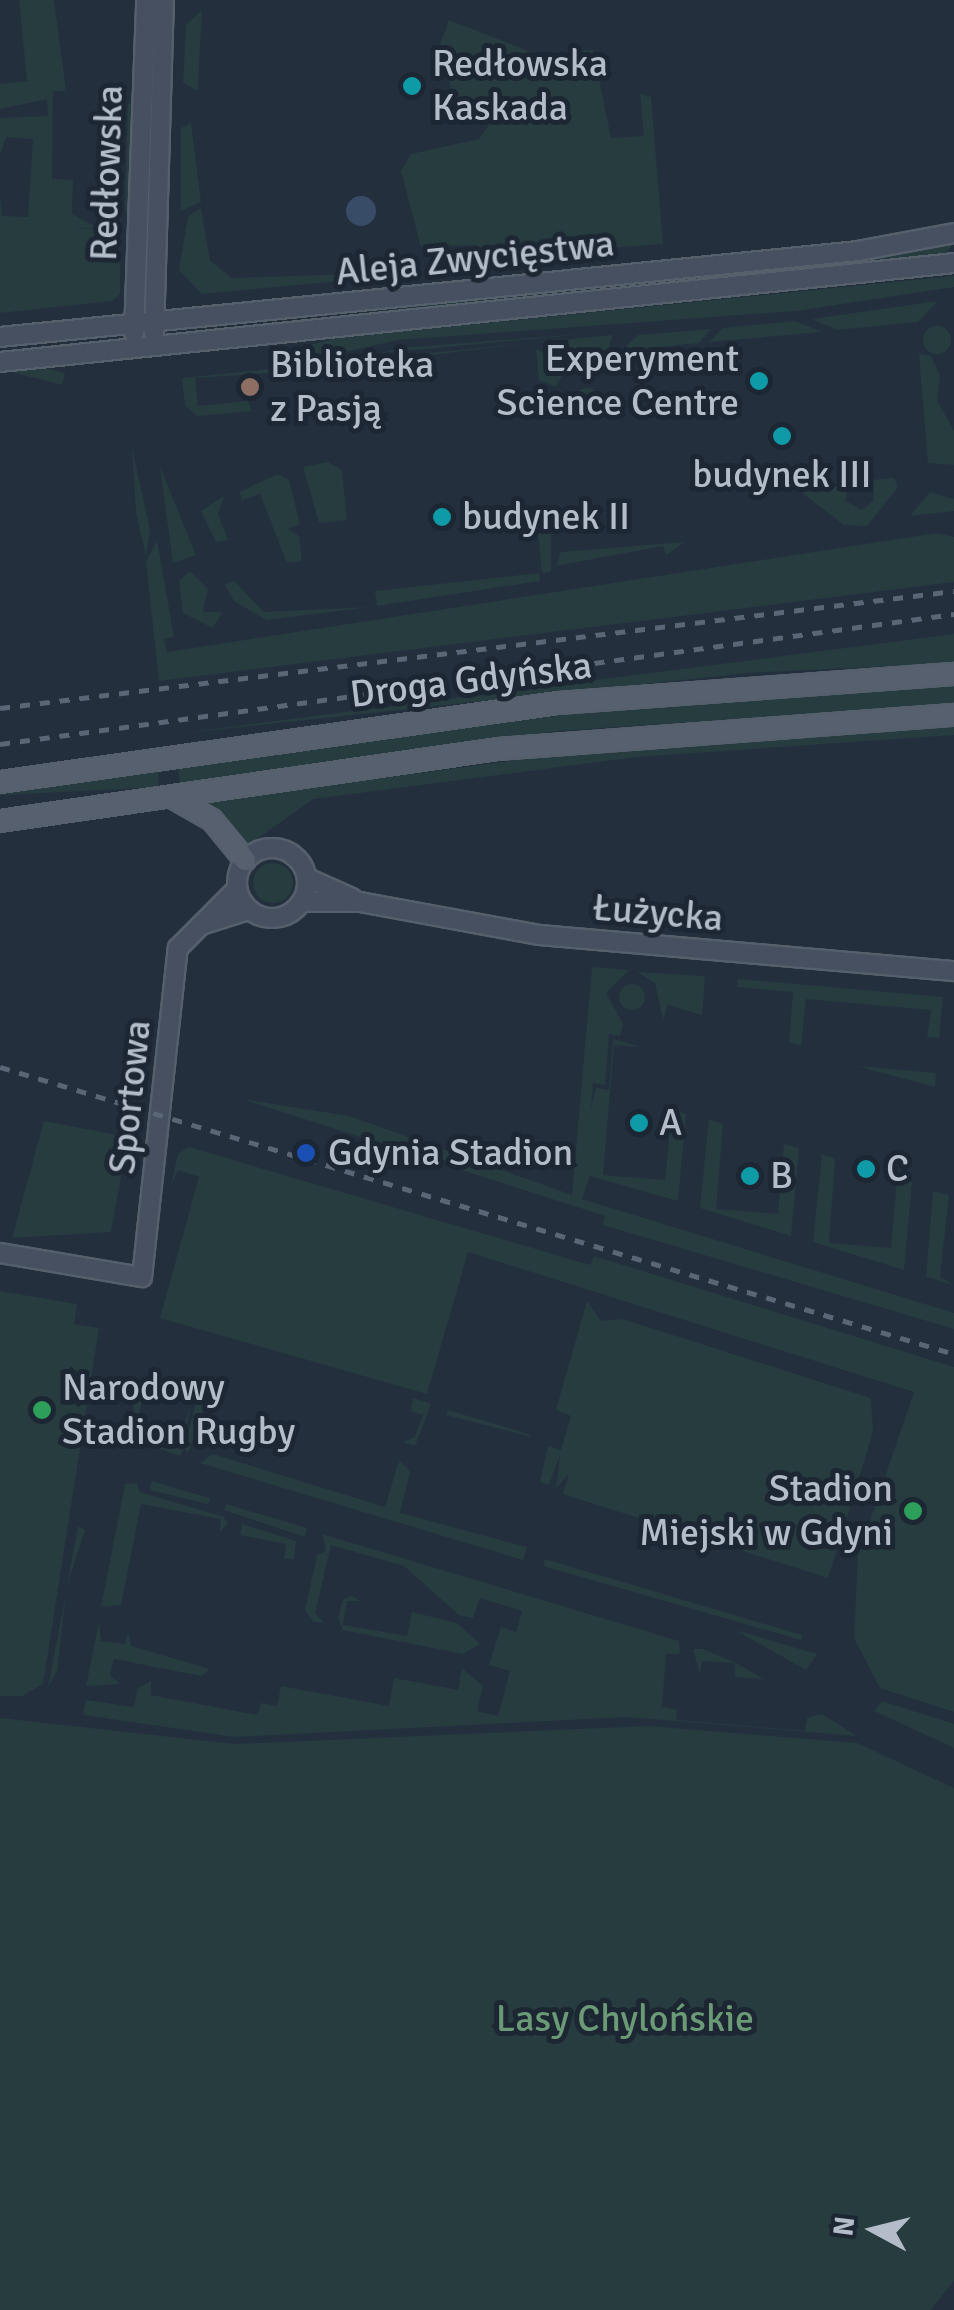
<!DOCTYPE html>
<meta charset="utf-8">
<style>
body{margin:0}
#map{position:relative;width:954px;height:2310px;overflow:hidden;background:#242f3e;font-family:Signika,sans-serif}
div>[style]{position:absolute}
.green>*{inset:0;background:#263c3f;transform-origin:0 0}
.round{border-radius:50%}
.water>*{inset:0;background:#394c67}
.roads{filter:drop-shadow(2px 0 #565f6c) drop-shadow(-2px 0 #565f6c) drop-shadow(0 2px #565f6c) drop-shadow(0 -2px #565f6c)}
.secondary>*{height:18px;margin:-9px;padding:0 9px;transform-origin:9px;border-radius:9px;background:#465061}
.secondary>.ring{margin:-9px;padding:0;box-sizing:content-box;background:none;border:18px solid #465061;border-radius:50%}
.primary>*{height:20px;margin:-10px;padding:0 10px;transform-origin:10px;border-radius:10px;background:#56606e}
.rail>*{height:5px;margin-top:-2.5px;transform-origin:0;background:repeating-linear-gradient(90deg,#5a6575 0 10px,transparent 0 20px)}
.dots>*{width:28px;height:28px;translate:-50% -50%;box-sizing:border-box;border:5px solid #1d2633;border-radius:50%}
span{translate:-50% -50%;white-space:nowrap;text-align:center;line-height:1.15;-webkit-text-stroke:10px #1d2633;paint-order:stroke}
.poi-label{font-size:38px;color:#b4bcc9}
.left{translate:0 -50%;text-align:left}
.right{translate:-100% -50%;text-align:right}
.street-label{font-size:38px;color:#b4bcc9}
.park-label{font-size:38px;color:#6b9a76}
.north{position:absolute;left:824px;top:2180px;width:100px;height:100px;-webkit-text-stroke:8px #1d2633;paint-order:stroke;rotate:277deg;font-size:28px;font-weight:700;line-height:40px;text-align:center;color:#b4bcc9}
.north::after{content:'';display:block;margin:auto;width:35px;height:45px;background:#b4bcc9;clip-path:polygon(50% 0,100% 100%,50% 72%,0 100%)}
</style>
<div id="map">
<div class="green">
<i style="clip-path:polygon(19px 0,54px 0,66px 91px,53px 91px,52px 179px,73px 180px,72px 214px,98px 228px,72px 229px,111px 229px,121px 171px,120px 294px,112px 301px,0 313px,0 197px,2px 216px,28px 217px,33px 139px,6px 137px,0 155px,0 118px,48px 116px,47px 99px,0 109px,0 84px,27px 81px)"></i>
<i style="clip-path:polygon(202px 10px,198px 82px,198px 91px,183px 82px,186px 25px)"></i>
<i style="clip-path:polygon(449px 20px,536px 54px,534px 76px,560px 71px,568px 51px,593px 50px,611px 138px,644px 136px,640px 94px,651px 97px,663px 244px,497px 256px,476px 245px,421px 247px,401px 171px,411px 154px,479px 139px,489px 125px,485px 111px,459px 115px,439px 47px)"></i>
<i style="clip-path:polygon(128px 102px,132px 106px,129px 227px,125px 207px)"></i>
<i style="clip-path:polygon(191px 123px,201px 202px,181px 211px,181px 128px)"></i>
<i style="clip-path:polygon(201px 208px,210px 261px,232px 278px,447px 271px,202px 294px,179px 270px,188px 216px)"></i>
<i style="clip-path:polygon(954px 244px,943px 256px,780px 275px,217px 330px)"></i>
<i style="clip-path:polygon(954px 276px,954px 287px,796px 311px,398px 340px,309px 360px,307px 346px,336px 338px)"></i>
<i style="clip-path:polygon(938px 301px,918px 322px,837px 330px,812px 319px)"></i>
<i style="clip-path:polygon(795px 321px,822px 332px,709px 342px,723px 328px)"></i>
<i class="round" style="left:923px;top:326px;width:28px;height:28px"></i>
<i style="clip-path:polygon(711px 329px,699px 343px,621px 351px,638px 335px)"></i>
<i style="clip-path:polygon(596px 333px,381px 353px,401px 348px)"></i>
<i style="clip-path:polygon(612px 335px,608px 352px,571px 355px,541px 342px)"></i>
<i style="clip-path:polygon(530px 343px,423px 356px,423px 363px,195px 378px,198px 406px,248px 401px,252px 411px,197px 416px,185px 405px,182px 378px)"></i>
<i style="clip-path:polygon(536px 349px,569px 366px,555px 387px,539px 380px)"></i>
<i style="clip-path:polygon(919px 354px,931px 356px,940px 376px,937px 400px,954px 431px,954px 465px,928px 463px)"></i>
<i style="left:65px;top:373px;width:12px;height:65px;rotate:104deg"></i>
<i class="round" style="left:573px;top:388px;width:28px;height:28px"></i>
<i style="clip-path:polygon(132px 448px,150px 529px,146px 557px,136px 512px)"></i>
<i style="clip-path:polygon(328px 462px,342px 470px,347px 520px,319px 523px,303px 467px)"></i>
<i style="clip-path:polygon(160px 467px,196px 555px,173px 563px)"></i>
<i style="clip-path:polygon(278px 474px,289px 480px,300px 524px,288px 529px,299px 536px,302px 561px,287px 563px,260px 494px,242px 500px,239px 492px)"></i>
<i style="clip-path:polygon(894px 478px,898px 487px,867px 526px,844px 525px,802px 493px,847px 482px,846px 501px,862px 510px,874px 500px,872px 480px)"></i>
<i style="clip-path:polygon(930px 492px,954px 499px,954px 511px,910px 516px)"></i>
<i style="clip-path:polygon(224px 496px,218px 514px,228px 540px,216px 542px,201px 511px)"></i>
<i style="clip-path:polygon(551px 513px,551px 571px,542px 573px,536px 515px)"></i>
<i style="clip-path:polygon(937px 533px,954px 537px,954px 582px,159px 681px,146px 562px,157px 540px,174px 637px,164px 639px,167px 652px)"></i>
<i style="clip-path:polygon(685px 542px,666px 555px,663px 546px,556px 566px,561px 552px)"></i>
<i style="clip-path:polygon(190px 571px,208px 589px,203px 612px,222px 612px,213px 628px,183px 613px,179px 581px)"></i>
<i style="clip-path:polygon(539px 573px,540px 581px,377px 606px,375px 591px)"></i>
<i style="clip-path:polygon(234px 581px,264px 612px,369px 607px,267px 620px,235px 602px,225px 585px)"></i>
<i style="clip-path:polygon(954px 634px,954px 663px,748px 673px,175px 734px)"></i>
<i style="clip-path:polygon(954px 684px,954px 704px,557px 731px,180px 784px,178px 766px,638px 705px)"></i>
<i style="clip-path:polygon(954px 726px,954px 735px,637px 757px,313px 799px,247px 846px,200px 802px,570px 753px)"></i>
<i style="left:158px;top:768px;width:19px;height:160px;rotate:87deg"></i>
<i class="round" style="left:253px;top:863px;width:40px;height:40px"></i>
<i style="clip-path:polygon(592px 967px,629px 970px,606px 993px,623px 1024px,620px 1036px,609px 1034px,605px 1085px,593px 1083px,591px 1109px,596px 1088px,609px 1090px,613px 1039px,641px 1047px,614px 1045px,603px 1175px,665px 1180px,672px 1110px,686px 1114px,678px 1201px,590px 1176px,582px 1199px,954px 1313px,954px 1329px,603px 1225px,605px 1216px,242px 1099px,349px 1116px,572px 1195px)"></i>
<i style="clip-path:polygon(637px 972px,705px 976px,702px 1015px,668px 1005px,663px 1020px,655px 983px)"></i>
<i style="clip-path:polygon(738px 979px,943px 997px,939px 1038px,927px 1037px,931px 1010px,806px 999px,801px 1046px,789px 1042px,793px 992px,737px 987px)"></i>
<i class="round" style="left:619px;top:984px;width:26px;height:26px"></i>
<i style="clip-path:polygon(857px 1066px,936px 1073px,935px 1087px)"></i>
<i style="clip-path:polygon(709px 1119px,723px 1124px,716px 1209px,778px 1214px,784px 1144px,799px 1148px,791px 1236px,700px 1208px)"></i>
<i style="clip-path:polygon(44px 1121px,128px 1137px,111px 1232px,12px 1238px)"></i>
<i style="clip-path:polygon(189px 1147px,590px 1265px,594px 1256px,954px 1367px,954px 1712px,880px 1688px,854px 1638px,858px 1556px,914px 1392px,468px 1252px,427px 1394px,160px 1318px,199px 1177px,178px 1170px,171px 1185px,178px 1154px)"></i>
<i style="clip-path:polygon(822px 1154px,835px 1159px,829px 1243px,891px 1248px,897px 1178px,912px 1182px,904px 1270px,813px 1242px)"></i>
<i style="clip-path:polygon(933px 1191px,949px 1195px,940px 1277px,954px 1285px,926px 1277px)"></i>
<i style="clip-path:polygon(0 1291px,77px 1304px,74px 1324px,99px 1328px,43px 1684px,22px 1696px,0 1696px)"></i>
<i style="clip-path:polygon(587px 1301px,601px 1321px,623px 1319px,871px 1398px,873px 1432px,828px 1578px,563px 1494px,569px 1474px,556px 1488px,560px 1455px,549px 1485px,540px 1482px,548px 1446px,561px 1450px,571px 1416px,556px 1410px)"></i>
<i style="clip-path:polygon(135px 1392px,143px 1394px,135px 1439px,178px 1446px,191px 1402px,181px 1456px,130px 1439px)"></i>
<i style="clip-path:polygon(413px 1398px,431px 1404px,415px 1446px,403px 1442px,415px 1437px,423px 1415px,411px 1411px)"></i>
<i style="clip-path:polygon(197px 1400px,205px 1406px,188px 1453px,184px 1448px)"></i>
<i style="clip-path:polygon(448px 1410px,528px 1434px,531px 1437px,446px 1415px)"></i>
<i style="clip-path:polygon(213px 1454px,385px 1507px,399px 1460px,410px 1471px,400px 1513px,527px 1547px,523px 1560px,200px 1463px)"></i>
<i style="clip-path:polygon(151px 1481px,210px 1498px,208px 1504px,150px 1490px)"></i>
<i style="clip-path:polygon(137px 1483px,140px 1492px,224px 1517px,228px 1524px,220px 1531px,221px 1519px,141px 1504px,121px 1605px,101px 1607px,125px 1484px)"></i>
<i style="clip-path:polygon(226px 1504px,307px 1528px,305px 1537px,224px 1510px)"></i>
<i style="clip-path:polygon(242px 1524px,296px 1541px,294px 1559px,284px 1559px,286px 1544px,240px 1535px)"></i>
<i style="clip-path:polygon(78px 1526px,85px 1530px,67px 1586px)"></i>
<i style="clip-path:polygon(322px 1534px,679px 1641px,680px 1654px,666px 1654px,662px 1707px,676px 1709px,677px 1720px,805px 1731px,807px 1718px,822px 1714px,857px 1736px,627px 1717px,235px 1737px,83px 1715px,86px 1700px,134px 1707px,138px 1688px,151px 1681px,151px 1695px,257px 1715px,261px 1703px,277px 1706px,281px 1686px,389px 1706px,394px 1678px,458px 1690px,462px 1668px,483px 1686px,477px 1711px,498px 1716px,510px 1671px,489px 1665px,501px 1627px,516px 1632px,522px 1611px,480px 1598px,473px 1618px,459px 1615px,404px 1566px,331px 1545px,315px 1613px,324px 1623px,313px 1622px,305px 1610px,317px 1555px,326px 1551px)"></i>
<i style="clip-path:polygon(545px 1559px,802px 1635px,801px 1640px,543px 1566px)"></i>
<i style="clip-path:polygon(66px 1593px,57px 1671px,48px 1687px)"></i>
<i style="clip-path:polygon(352px 1596px,360px 1601px,347px 1601px,343px 1625px,407px 1636px,412px 1612px,457px 1623px,480px 1644px,463px 1654px,343px 1630px,338px 1618px,343px 1599px)"></i>
<i style="clip-path:polygon(99px 1622px,101px 1641px,125px 1644px,128px 1632px,131px 1646px,210px 1669px,201px 1676px,114px 1659px,110px 1675px,120px 1684px,86px 1686px)"></i>
<i style="clip-path:polygon(735px 1630px,817px 1654px,806px 1670px)"></i>
<i style="clip-path:polygon(693px 1649px,703px 1649px,736px 1663px,764px 1679px,735px 1677px,735px 1663px,702px 1661px,700px 1674px)"></i>
<i style="clip-path:polygon(882px 1701px,954px 1724px,954px 1748px,874px 1711px)"></i>
<i style="clip-path:polygon(0 1718px,234px 1744px,648px 1726px,857px 1743px,954px 1788px,954px 2281px,930px 2310px,0 2310px)"></i>
</div>
<div class="water">
<i class="round" style="left:346px;top:196px;width:30px;height:30px"></i>
</div>
<div class="roads">
<div class="secondary">
<i style="left:134px;top:333px;width:333px;rotate:-87.9deg"></i>
<i style="left:154px;top:334px;width:334px;rotate:-88.3deg"></i>
<i style="left:0;top:337px;width:862px;rotate:-5.72deg"></i>
<i style="left:858px;top:251px;width:98px;rotate:-10.6deg"></i>
<i style="left:0;top:362px;width:959px;rotate:-5.92deg"></i>
<i class="ring" style="left:237px;top:848px;width:52px;height:52px"></i>
<i style="left:307px;top:878px;width:49px;rotate:24deg"></i>
<i style="left:302px;top:902px;width:58px"></i>
<i style="left:360px;top:902px;width:183px;rotate:10.4deg"></i>
<i style="left:540px;top:935px;width:416px;rotate:5deg"></i>
<i style="left:201px;top:925px;width:49px;rotate:-17.7deg"></i>
<i style="left:0;top:1253px;width:144px;rotate:9.6deg"></i>
<i style="left:142px;top:1277px;width:331px;rotate:-83.8deg"></i>
<i style="left:178px;top:948px;width:83px;rotate:-45deg"></i>
</div>
<div class="primary">
<i style="left:0;top:782px;width:564px;rotate:-8.06deg"></i>
<i style="left:558px;top:703px;width:397px;rotate:-4.2deg"></i>
<i style="left:172px;top:797px;width:46px;rotate:29.9deg"></i>
<i style="left:212px;top:820px;width:52px;rotate:50.5deg"></i>
<i style="left:0;top:821px;width:503px;rotate:-8.23deg"></i>
<i style="left:498px;top:749px;width:457px;rotate:-4.3deg"></i>
</div>
</div>
<div class="rail">
<i style="left:0;top:708px;width:961px;rotate:-6.99deg"></i>
<i style="left:0;top:744px;width:963px;rotate:-7.76deg"></i>
<i style="left:0;top:1067px;width:996px;rotate:16.74deg"></i>
</div>
<div class="dots">
<i style="left:412px;top:86px;background:#0f9aa8"></i>
<i style="left:759px;top:381px;background:#0f9aa8"></i>
<i style="left:250px;top:387px;background:#8d6e63"></i>
<i style="left:782px;top:436px;background:#0f9aa8"></i>
<i style="left:442px;top:517px;background:#0f9aa8"></i>
<i style="left:639px;top:1123px;background:#0f9aa8"></i>
<i style="left:306px;top:1153px;background:#1a4fb4"></i>
<i style="left:866px;top:1169px;background:#0f9aa8"></i>
<i style="left:750px;top:1176px;background:#0f9aa8"></i>
<i style="left:42px;top:1410px;background:#2e9e5b"></i>
<i style="left:913px;top:1511px;background:#2e9e5b"></i>
</div>
<div class="poi-label">
<span class="left" style="left:432px;top:86px">Redłowska<br>Kaskada</span>
<span class="right" style="left:739px;top:381px">Experyment<br>Science Centre</span>
<span class="left" style="left:270px;top:387px">Biblioteka<br>z Pasją</span>
<span style="left:782px;top:475px">budynek III</span>
<span class="left" style="left:462px;top:517px">budynek II</span>
<span class="left" style="left:659px;top:1123px">A</span>
<span class="left" style="left:328px;top:1153px">Gdynia Stadion</span>
<span class="left" style="left:886px;top:1169px">C</span>
<span class="left" style="left:770px;top:1176px">B</span>
<span class="left" style="left:62px;top:1410px">Narodowy<br>Stadion Rugby</span>
<span class="right" style="left:893px;top:1511px">Stadion<br>Miejski w Gdyni</span>
</div>
<div class="street-label">
<span style="left:107px;top:173px;rotate:-88deg">Redłowska</span>
<span style="left:475px;top:258px;rotate:-6deg">Aleja Zwycięstwa</span>
<span style="left:471px;top:680px;rotate:-7deg">Droga Gdyńska</span>
<span style="left:658px;top:913px;rotate:5deg">Łużycka</span>
<span style="left:130px;top:1097px;rotate:-84deg">Sportowa</span>
</div>
<div class="park-label">
<span style="left:625px;top:2019px">Lasy Chylońskie</span>
</div>
<div class="north">N</div>
</div>
